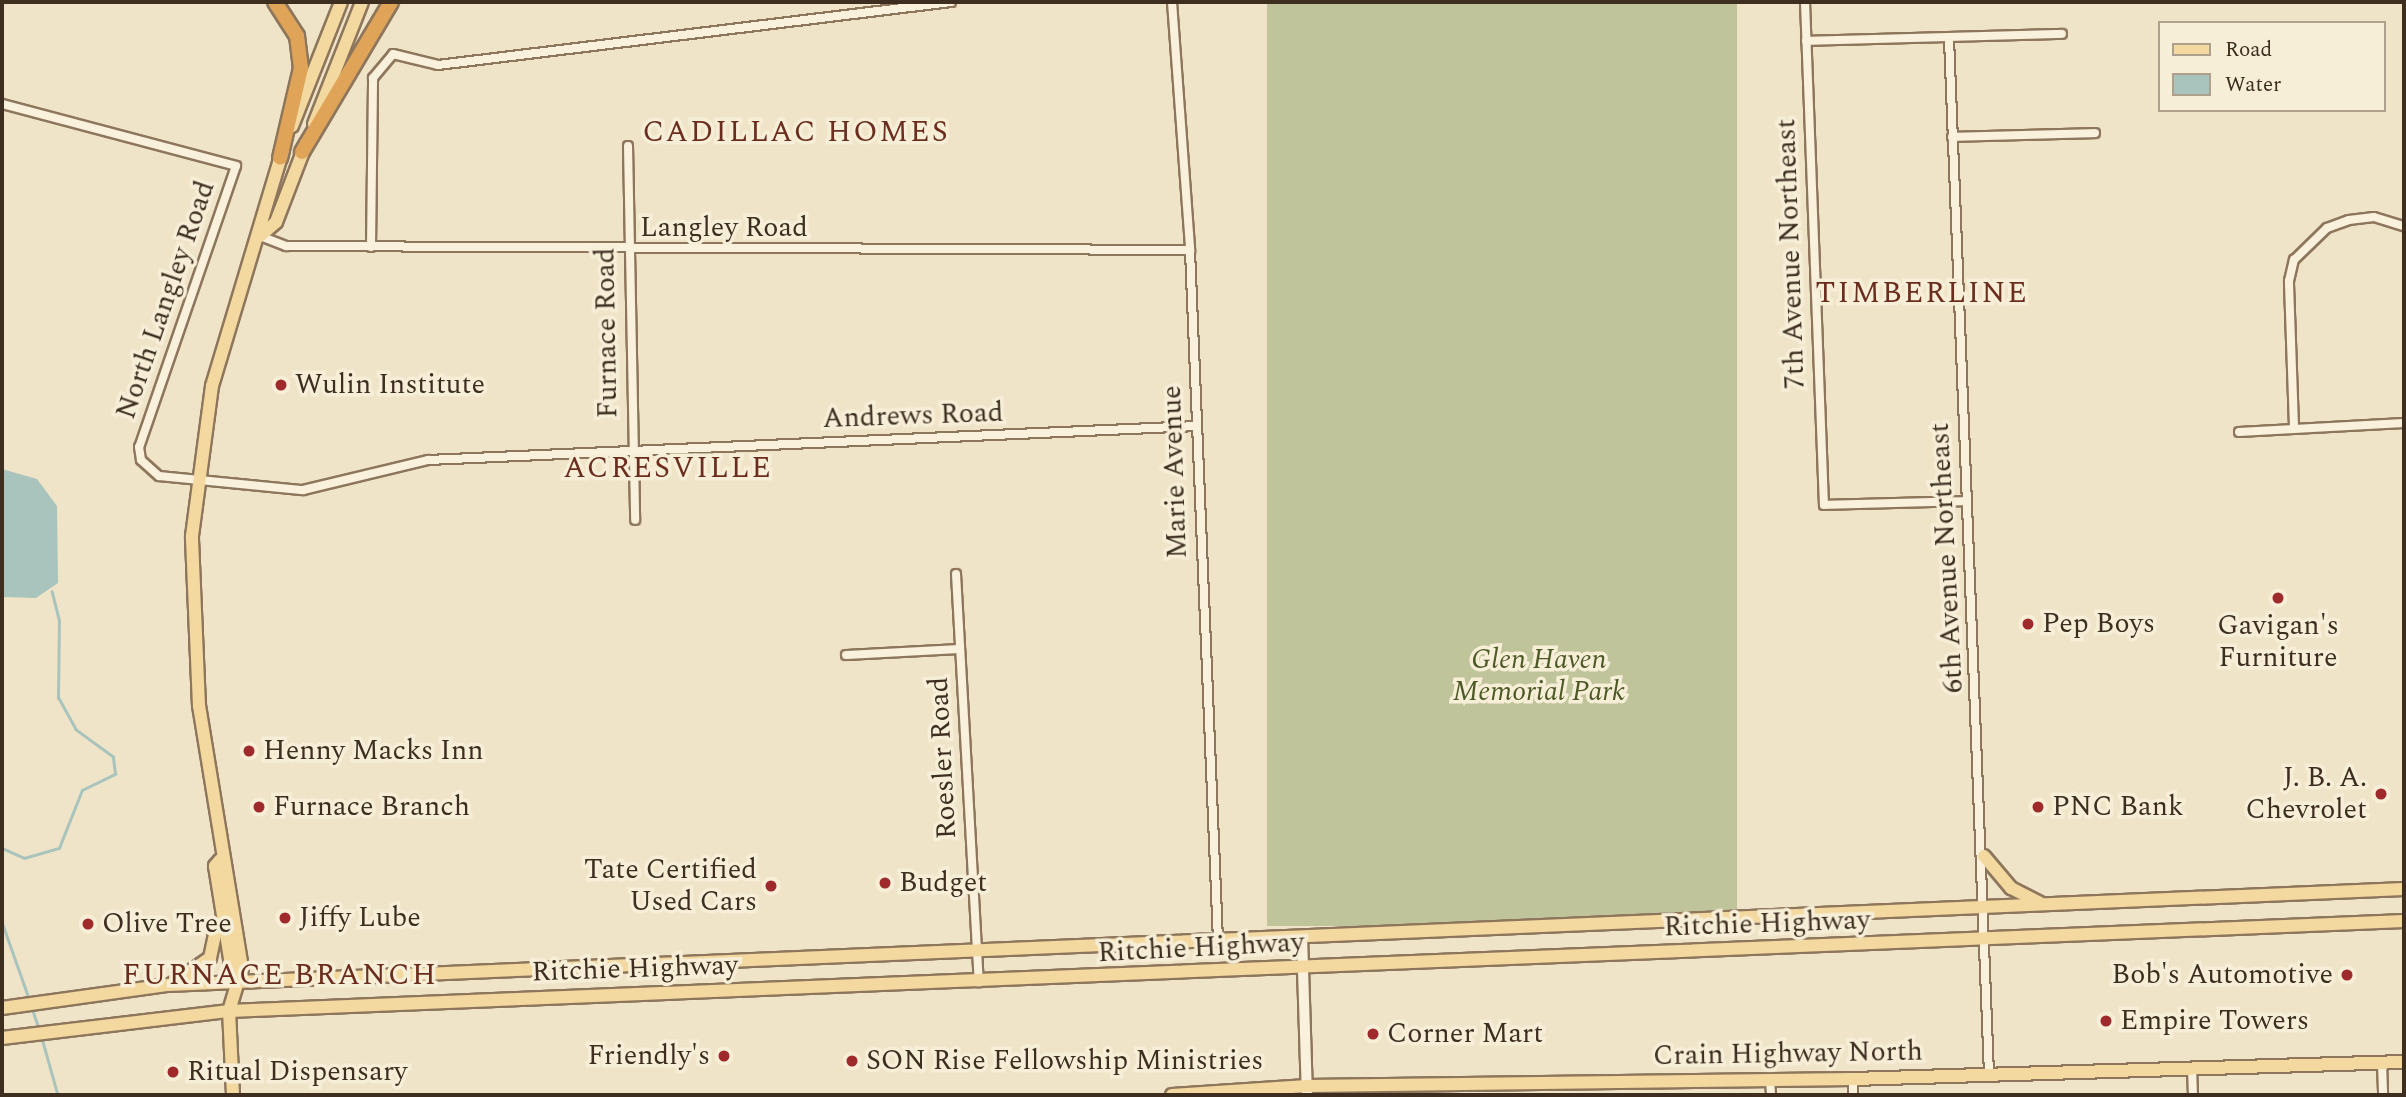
<!DOCTYPE html>
<style>
body{margin:0}
#map{position:relative;width:2406px;height:1097px;overflow:hidden;background:#f0e4c8;font-family:Spectral,serif}
div>[style]{position:absolute}
.cemetery>*{inset:0;background:#bfc49a;transform-origin:0 0}
.water>*{inset:0;background:#a9c4bc}
.stream>*{height:2.5px;margin:-1.25px;padding:0 1.25px;transform-origin:1.25px;border-radius:1.25px;background:#a9c4bc}
.roads{filter:drop-shadow(2px 0 #8d765c) drop-shadow(-2px 0 #8d765c) drop-shadow(0 2px #8d765c) drop-shadow(0 -2px #8d765c)}
.minor>*{height:8px;margin:-4px;padding:0 4px;transform-origin:4px;border-radius:4px;background:#faf1dc}
.tertiary>*{height:10px;margin:-5px;padding:0 5px;transform-origin:5px;border-radius:5px;background:#faf1dc}
.primary>*{height:12px;margin:-6px;padding:0 6px;transform-origin:6px;border-radius:6px;background:#f3d9a0}
.motorway>*{height:14px;margin:-7px;padding:0 7px;transform-origin:7px;border-radius:7px;background:#e0a458}
.dots>*{width:19px;height:19px;translate:-50% -50%;box-sizing:border-box;border:4px solid #f7eed8;border-radius:50%}
span{translate:-50% -50%;white-space:nowrap;text-align:center;line-height:1.15;-webkit-text-stroke:7px #f7eed8;paint-order:stroke}
.street-label{font-size:28px;color:#3d2e20}
.poi-label{font-size:28px;color:#3d2e20}
.left{translate:0 -50%;text-align:left}
.right{translate:-100% -50%;text-align:right}
.park-label{font-size:28px;color:#4d5a26;font-style:italic}
.neighbourhood-label{font-size:30px;color:#6b2e1e;letter-spacing:2px}
.frame{position:absolute;inset:0;border:4px solid #3d2e20;pointer-events:none}
.legend{position:absolute;left:2158px;top:21px;width:228px;height:91px;box-sizing:border-box;background:#f7eed8;border:2px solid #ada18e;margin:0;padding:9px 12px;list-style:none;font-size:21px;color:#3d2e20}
.legend li{display:flex;align-items:center;gap:14px;height:35px}
.legend b{width:35px;border:2px solid #ada18e}
</style>
<div id="map">
<div class="cemetery">
<i style="left:1267px;top:2px;width:470px;height:924px"></i>
</div>
<div class="water">
<i style="clip-path:polygon(2px 469px,37px 479px,57px 506px,58px 583px,36px 598px,2px 597px)"></i>
</div>
<div class="stream">
<i style="left:2px;top:848px;width:24px;rotate:24deg"></i>
<i style="left:24px;top:858px;width:36px;rotate:-16deg"></i>
<i style="left:59px;top:848px;width:62px;rotate:-68.4deg"></i>
<i style="left:82px;top:790px;width:37px;rotate:-26deg"></i>
<i style="left:115px;top:774px;width:17px;rotate:-97deg"></i>
<i style="left:113px;top:757px;width:46px;rotate:-143.9deg"></i>
<i style="left:76px;top:730px;width:37px;rotate:-119deg"></i>
<i style="left:58px;top:698px;width:77px;rotate:-89.3deg"></i>
<i style="left:59px;top:621px;width:30px;rotate:-104deg"></i>
<i style="left:2px;top:922px;width:84px;rotate:70.5deg"></i>
<i style="left:32px;top:1008px;width:21px;rotate:71deg"></i>
<i style="left:42px;top:1038px;width:59px;rotate:74.3deg"></i>
</div>
<div class="roads">
<div class="minor">
<i style="left:1172px;top:2px;width:249px;rotate:85.8deg"></i>
<i style="left:1190px;top:250px;width:692px;rotate:87.68deg"></i>
<i style="left:1805px;top:2px;width:503px;rotate:87.84deg"></i>
<i style="left:1824px;top:505px;width:142px;rotate:-1.6deg"></i>
<i style="left:1949px;top:38px;width:1038px;rotate:87.79deg"></i>
<i style="left:1806px;top:41px;width:256px;rotate:-1.6deg"></i>
<i style="left:2px;top:104px;width:242px;rotate:14.8deg"></i>
<i style="left:236px;top:166px;width:297px;rotate:109deg"></i>
<i style="left:139px;top:447px;width:13px;rotate:81deg"></i>
<i style="left:141px;top:460px;width:24px;rotate:42deg"></i>
<i style="left:159px;top:476px;width:145px;rotate:5.6deg"></i>
<i style="left:303px;top:490px;width:129px;rotate:-13.5deg"></i>
<i style="left:428px;top:460px;width:769px;rotate:-2.53deg"></i>
<i style="left:1952px;top:137px;width:143px;rotate:-1.6deg"></i>
<i style="left:628px;top:146px;width:374px;rotate:88.9deg"></i>
<i style="left:260px;top:236px;width:28px;rotate:21deg"></i>
<i style="left:286px;top:246px;width:904px;rotate:0.25deg"></i>
<i style="left:371px;top:247px;width:169px;rotate:-89.3deg"></i>
<i style="left:373px;top:78px;width:31px;rotate:-50deg"></i>
<i style="left:393px;top:54px;width:46px;rotate:13.7deg"></i>
<i style="left:438px;top:65px;width:517px;rotate:-7deg"></i>
<i style="left:2294px;top:427px;width:146px;rotate:-92deg"></i>
<i style="left:2289px;top:281px;width:22px;rotate:-77deg"></i>
<i style="left:2294px;top:260px;width:46px;rotate:-44.1deg"></i>
<i style="left:2327px;top:228px;width:23px;rotate:-20deg"></i>
<i style="left:2349px;top:220px;width:25px;rotate:-7deg"></i>
<i style="left:2374px;top:217px;width:31px;rotate:17deg"></i>
<i style="left:2239px;top:432px;width:165px;rotate:-3.1deg"></i>
<i style="left:956px;top:574px;width:409px;rotate:86.8deg"></i>
<i style="left:846px;top:655px;width:114px;rotate:-3deg"></i>
<i style="left:2382px;top:1063px;width:32px;rotate:88deg"></i>
<i style="left:2192px;top:1067px;width:28px;rotate:88deg"></i>
<i style="left:1853px;top:1079px;width:16px;rotate:90deg"></i>
<i style="left:1770px;top:1080px;width:15px;rotate:86deg"></i>
</div>
<div class="tertiary">
<i style="left:1302px;top:937px;width:158px;rotate:88.2deg"></i>
</div>
<div class="primary">
<i style="left:314px;top:124px;width:131px;rotate:-68.5deg"></i>
<i style="left:292px;top:126px;width:133px;rotate:-68.4deg"></i>
<i style="left:260px;top:236px;width:21px;rotate:-41deg"></i>
<i style="left:276px;top:222px;width:84px;rotate:-69deg"></i>
<i style="left:1984px;top:856px;width:42px;rotate:49.8deg"></i>
<i style="left:2011px;top:888px;width:33px;rotate:27deg"></i>
<i style="left:220px;top:860px;width:8px;rotate:130deg"></i>
<i style="left:215px;top:866px;width:119px;rotate:80.8deg"></i>
<i style="left:172px;top:984px;width:46px;rotate:-34.4deg"></i>
<i style="left:210px;top:958px;width:33px;rotate:-78deg"></i>
<i style="left:2px;top:1008px;width:168px;rotate:-7.9deg"></i>
<i style="left:168px;top:985px;width:2238px;rotate:-2.46deg"></i>
<i style="left:2px;top:1038px;width:229px;rotate:-6.8deg"></i>
<i style="left:229px;top:1011px;width:2177px;rotate:-2.37deg"></i>
<i style="left:233px;top:1095px;width:84px;rotate:-92.7deg"></i>
<i style="left:229px;top:1011px;width:45px;rotate:-73.2deg"></i>
<i style="left:242px;top:968px;width:266px;rotate:-99.3deg"></i>
<i style="left:199px;top:706px;width:170px;rotate:-92.4deg"></i>
<i style="left:192px;top:536px;width:151px;rotate:-82.4deg"></i>
<i style="left:212px;top:386px;width:247px;rotate:-73.3deg"></i>
<i style="left:1172px;top:1095px;width:135px;rotate:-3.8deg"></i>
<i style="left:1307px;top:1086px;width:546px;rotate:-0.73deg"></i>
<i style="left:1853px;top:1079px;width:551px;rotate:-1.77deg"></i>
</div>
<div class="motorway">
<i style="left:275px;top:2px;width:40px;rotate:57.1deg"></i>
<i style="left:297px;top:36px;width:32px;rotate:83deg"></i>
<i style="left:301px;top:68px;width:92px;rotate:103.1deg"></i>
<i style="left:302px;top:152px;width:174px;rotate:-59.3deg"></i>
</div>
</div>
<div class="dots">
<i style="left:281px;top:385px;background:#9e2a2b"></i>
<i style="left:2278px;top:598px;background:#9e2a2b"></i>
<i style="left:2028px;top:624px;background:#9e2a2b"></i>
<i style="left:249px;top:751px;background:#9e2a2b"></i>
<i style="left:2381px;top:794px;background:#9e2a2b"></i>
<i style="left:259px;top:807px;background:#9e2a2b"></i>
<i style="left:2038px;top:807px;background:#9e2a2b"></i>
<i style="left:885px;top:883px;background:#9e2a2b"></i>
<i style="left:771px;top:886px;background:#9e2a2b"></i>
<i style="left:285px;top:918px;background:#9e2a2b"></i>
<i style="left:88px;top:924px;background:#9e2a2b"></i>
<i style="left:2347px;top:975px;background:#9e2a2b"></i>
<i style="left:2106px;top:1021px;background:#9e2a2b"></i>
<i style="left:1373px;top:1034px;background:#9e2a2b"></i>
<i style="left:724px;top:1056px;background:#9e2a2b"></i>
<i style="left:852px;top:1061px;background:#9e2a2b"></i>
<i style="left:173px;top:1072px;background:#9e2a2b"></i>
</div>
<div class="street-label">
<span style="left:724px;top:228px">Langley Road</span>
<span style="left:1791px;top:254px;rotate:-92deg">7th Avenue Northeast</span>
<span style="left:166px;top:300px;rotate:-71deg">North Langley Road</span>
<span style="left:607px;top:333px;rotate:-91deg">Furnace Road</span>
<span style="left:913px;top:416px;rotate:-2deg">Andrews Road</span>
<span style="left:1175px;top:472px;rotate:-92deg">Marie Avenue</span>
<span style="left:1947px;top:558px;rotate:-93deg">6th Avenue Northeast</span>
<span style="left:943px;top:758px;rotate:-93deg">Roesler Road</span>
<span style="left:1767px;top:924px;rotate:-2deg">Ritchie Highway</span>
<span style="left:1201px;top:948px;rotate:-3deg">Ritchie Highway</span>
<span style="left:635px;top:969px;rotate:-2deg">Ritchie Highway</span>
<span style="left:1788px;top:1054px;rotate:-1deg">Crain Highway North</span>
</div>
<div class="poi-label">
<span class="left" style="left:295px;top:385px">Wulin Institute</span>
<span class="left" style="left:2042px;top:624px">Pep Boys</span>
<span style="left:2278px;top:642px">Gavigan's<br>Furniture</span>
<span class="left" style="left:263px;top:751px">Henny Macks Inn</span>
<span class="right" style="left:2367px;top:794px">J. B. A.<br>Chevrolet</span>
<span class="left" style="left:273px;top:807px">Furnace Branch</span>
<span class="left" style="left:2052px;top:807px">PNC Bank</span>
<span class="right" style="left:757px;top:886px">Tate Certified<br>Used Cars</span>
<span class="left" style="left:899px;top:883px">Budget</span>
<span class="left" style="left:299px;top:918px">Jiffy Lube</span>
<span class="left" style="left:102px;top:924px">Olive Tree</span>
<span class="right" style="left:2333px;top:975px">Bob's Automotive</span>
<span class="left" style="left:2120px;top:1021px">Empire Towers</span>
<span class="left" style="left:1387px;top:1034px">Corner Mart</span>
<span class="right" style="left:710px;top:1056px">Friendly's</span>
<span class="left" style="left:866px;top:1061px">SON Rise Fellowship Ministries</span>
<span class="left" style="left:187px;top:1072px">Ritual Dispensary</span>
</div>
<div class="park-label">
<span style="left:1539px;top:676px">Glen Haven<br>Memorial Park</span>
</div>
<div class="neighbourhood-label">
<span style="left:796px;top:132px">CADILLAC HOMES</span>
<span style="left:1922px;top:293px">TIMBERLINE</span>
<span style="left:668px;top:468px">ACRESVILLE</span>
<span style="left:280px;top:975px">FURNACE BRANCH</span>
</div>
<div class="frame"></div>
<ul class="legend">
<li><b style="height:9px;background:#f3d9a0"></b>Road</li>
<li><b style="height:19px;background:#a9c4bc"></b>Water</li>
</ul>
</div>
